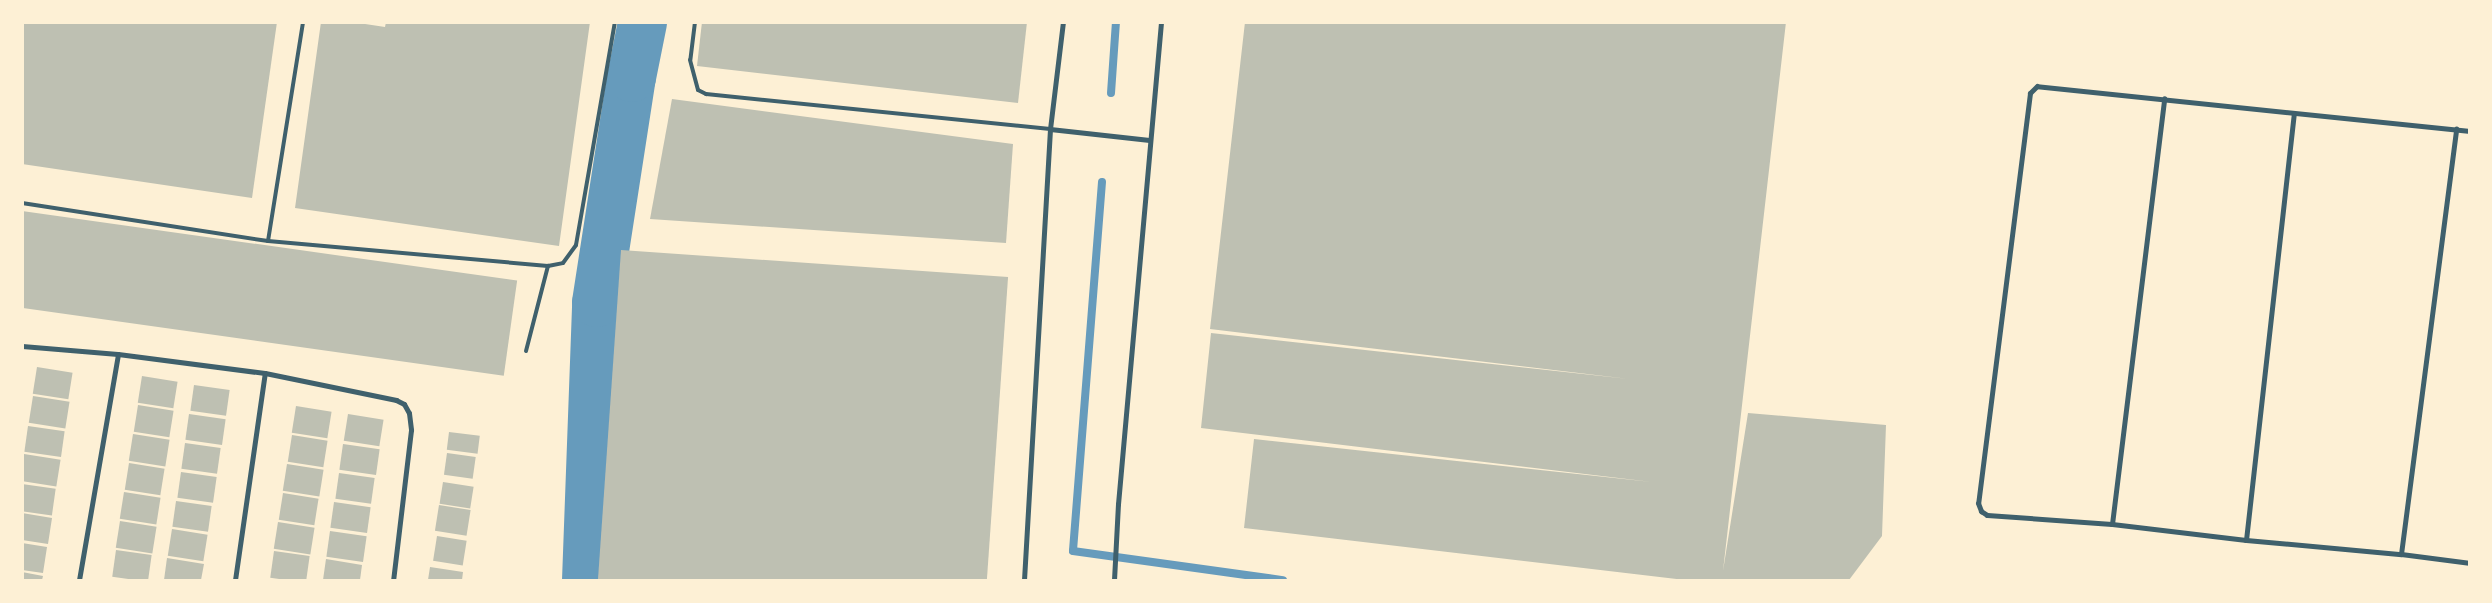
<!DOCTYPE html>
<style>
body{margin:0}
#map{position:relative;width:2492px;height:603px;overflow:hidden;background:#fdf0d5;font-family:"Open Sans",sans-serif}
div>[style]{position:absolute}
.stream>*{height:8px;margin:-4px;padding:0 4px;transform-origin:4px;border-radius:4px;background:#669bbc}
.river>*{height:49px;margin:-24.5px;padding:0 24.5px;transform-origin:24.5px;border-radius:24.5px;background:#669bbc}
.building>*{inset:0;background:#bec0b2;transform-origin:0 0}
.service>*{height:4px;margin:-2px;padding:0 2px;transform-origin:2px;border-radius:2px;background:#3f606c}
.minor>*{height:5px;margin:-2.5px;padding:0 2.5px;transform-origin:2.5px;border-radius:2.5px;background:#3f606c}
span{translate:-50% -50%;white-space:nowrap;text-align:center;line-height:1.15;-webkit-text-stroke:5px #fdf0d5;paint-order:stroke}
.frame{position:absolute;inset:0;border:24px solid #fdf0d5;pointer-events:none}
</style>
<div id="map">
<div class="stream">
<i style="left:1111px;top:93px;width:71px;rotate:-86deg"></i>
<i style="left:1102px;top:182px;width:370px;rotate:94.5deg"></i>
<i style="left:1073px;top:551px;width:212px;rotate:7.9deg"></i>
</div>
<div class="river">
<i style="left:586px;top:580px;width:278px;rotate:-87.9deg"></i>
<i style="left:596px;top:302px;width:228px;rotate:-81.2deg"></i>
<i style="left:631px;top:77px;width:56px;rotate:-78.7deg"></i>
</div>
<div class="building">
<i style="clip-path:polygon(22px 22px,277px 22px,252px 198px,22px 164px)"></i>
<i style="clip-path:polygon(321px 22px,352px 22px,385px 27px,386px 22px,590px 22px,559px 246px,295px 208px)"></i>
<i style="clip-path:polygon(702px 22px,1027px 22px,1018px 103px,697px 66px)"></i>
<i style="clip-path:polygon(1245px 22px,1786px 22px,1723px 571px,1748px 413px,1886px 425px,1882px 536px,1849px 580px,1685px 580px,1244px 528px,1254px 439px,1652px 482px,1201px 428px,1211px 333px,1629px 379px,1210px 329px)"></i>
<i style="clip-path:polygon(672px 99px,1013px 144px,1006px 243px,650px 219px)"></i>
<i style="left:22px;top:211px;width:500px;height:96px;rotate:8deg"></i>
<i style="left:621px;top:250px;width:388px;height:331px;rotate:4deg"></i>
<i style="left:37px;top:367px;width:36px;height:27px;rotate:9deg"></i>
<i style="left:142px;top:376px;width:36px;height:27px;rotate:9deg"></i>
<i style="left:194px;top:385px;width:36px;height:26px;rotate:8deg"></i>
<i style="left:33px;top:396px;width:37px;height:27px;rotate:9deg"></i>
<i style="left:138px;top:405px;width:36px;height:27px;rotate:9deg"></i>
<i style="left:296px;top:406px;width:36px;height:27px;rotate:9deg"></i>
<i style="left:189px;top:414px;width:37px;height:26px;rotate:8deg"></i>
<i style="left:348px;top:414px;width:36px;height:27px;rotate:9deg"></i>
<i style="left:28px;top:426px;width:37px;height:26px;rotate:8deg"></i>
<i style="left:449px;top:432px;width:31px;height:18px;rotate:7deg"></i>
<i style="left:133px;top:434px;width:37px;height:27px;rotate:9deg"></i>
<i style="left:292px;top:435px;width:36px;height:27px;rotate:9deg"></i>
<i style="left:185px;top:443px;width:36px;height:26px;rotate:8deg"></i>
<i style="left:343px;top:444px;width:37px;height:26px;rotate:8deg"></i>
<i style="left:447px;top:453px;width:29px;height:22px;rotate:8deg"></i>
<i style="left:24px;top:454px;width:37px;height:27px;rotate:9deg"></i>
<i style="left:129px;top:463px;width:36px;height:27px;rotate:9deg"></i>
<i style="left:287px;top:464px;width:37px;height:27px;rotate:9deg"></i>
<i style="left:181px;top:472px;width:36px;height:26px;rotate:8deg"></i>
<i style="left:339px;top:473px;width:36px;height:26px;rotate:8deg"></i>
<i style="left:443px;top:482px;width:31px;height:22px;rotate:9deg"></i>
<i style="left:22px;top:484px;width:34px;height:27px;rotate:8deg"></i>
<i style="left:124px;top:492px;width:37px;height:27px;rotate:9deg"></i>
<i style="left:283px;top:493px;width:36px;height:27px;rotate:9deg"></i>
<i style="left:176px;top:501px;width:36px;height:26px;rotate:8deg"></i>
<i style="left:334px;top:502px;width:37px;height:26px;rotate:8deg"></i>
<i style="left:439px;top:505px;width:32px;height:26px;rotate:9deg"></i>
<i style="clip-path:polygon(22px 513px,52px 518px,48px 544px,22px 540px)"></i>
<i style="left:120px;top:521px;width:37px;height:27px;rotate:9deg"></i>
<i style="left:278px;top:522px;width:37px;height:27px;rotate:9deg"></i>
<i style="left:172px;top:529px;width:36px;height:27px;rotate:9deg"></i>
<i style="left:330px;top:531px;width:37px;height:26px;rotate:8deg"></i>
<i style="left:437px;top:536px;width:30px;height:25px;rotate:9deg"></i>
<i style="clip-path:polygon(22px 543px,47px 547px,43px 573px,22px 570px)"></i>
<i style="left:116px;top:550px;width:36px;height:27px;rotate:8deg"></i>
<i style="left:274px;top:551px;width:36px;height:27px;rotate:8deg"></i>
<i style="clip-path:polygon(167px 558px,204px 564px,201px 580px,164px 580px)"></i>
<i style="clip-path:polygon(326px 559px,362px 565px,360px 580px,323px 580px)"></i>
<i style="clip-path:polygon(430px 567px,463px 572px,462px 580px,428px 580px)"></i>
<i style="clip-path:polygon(22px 572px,43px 576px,42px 580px,22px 580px)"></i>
</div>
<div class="service">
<i style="left:695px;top:22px;width:38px;rotate:97deg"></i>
<i style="left:690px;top:60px;width:31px;rotate:75deg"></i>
<i style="left:698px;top:90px;width:9px;rotate:27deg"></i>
<i style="left:706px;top:94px;width:346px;rotate:5.8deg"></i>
<i style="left:22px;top:203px;width:249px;rotate:8.8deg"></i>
<i style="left:268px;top:241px;width:281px;rotate:5.1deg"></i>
<i style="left:548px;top:266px;width:15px;rotate:-11deg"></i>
<i style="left:563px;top:263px;width:22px;rotate:-54deg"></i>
<i style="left:576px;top:245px;width:226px;rotate:-80.1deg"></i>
<i style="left:268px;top:241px;width:222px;rotate:-80.9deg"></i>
<i style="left:526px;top:351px;width:88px;rotate:-75.5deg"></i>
</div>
<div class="minor">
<i style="left:1050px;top:129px;width:100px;rotate:6.3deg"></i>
<i style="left:2470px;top:131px;width:435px;rotate:-174.1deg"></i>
<i style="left:2037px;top:86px;width:10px;rotate:135deg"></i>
<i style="left:2030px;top:93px;width:413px;rotate:97.2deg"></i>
<i style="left:1978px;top:503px;width:9px;rotate:69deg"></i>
<i style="left:1981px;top:511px;width:7px;rotate:34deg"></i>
<i style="left:1987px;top:515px;width:125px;rotate:4.1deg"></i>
<i style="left:2112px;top:524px;width:135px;rotate:6.8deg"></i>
<i style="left:2246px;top:540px;width:156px;rotate:5.2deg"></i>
<i style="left:2401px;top:554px;width:70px;rotate:7.4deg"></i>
<i style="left:22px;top:346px;width:96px;rotate:4.8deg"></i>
<i style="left:118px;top:354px;width:148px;rotate:7.4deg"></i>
<i style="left:265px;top:373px;width:134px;rotate:11.6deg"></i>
<i style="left:396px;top:400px;width:9px;rotate:27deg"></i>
<i style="left:404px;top:404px;width:10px;rotate:61deg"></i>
<i style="left:409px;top:413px;width:17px;rotate:83deg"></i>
<i style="left:411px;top:430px;width:151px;rotate:96.8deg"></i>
<i style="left:2112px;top:524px;width:429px;rotate:-83deg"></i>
<i style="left:2246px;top:540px;width:429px;rotate:-83.6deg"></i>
<i style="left:2401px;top:554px;width:429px;rotate:-82.6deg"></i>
<i style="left:79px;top:580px;width:229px;rotate:-80.2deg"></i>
<i style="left:235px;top:580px;width:209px;rotate:-81.8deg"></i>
<i style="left:1024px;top:580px;width:452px;rotate:-86.7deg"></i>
<i style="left:1050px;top:129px;width:108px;rotate:-83.1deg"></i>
<i style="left:1114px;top:580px;width:76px;rotate:-87deg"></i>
<i style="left:1118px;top:504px;width:484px;rotate:-84.9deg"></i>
</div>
<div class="frame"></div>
</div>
